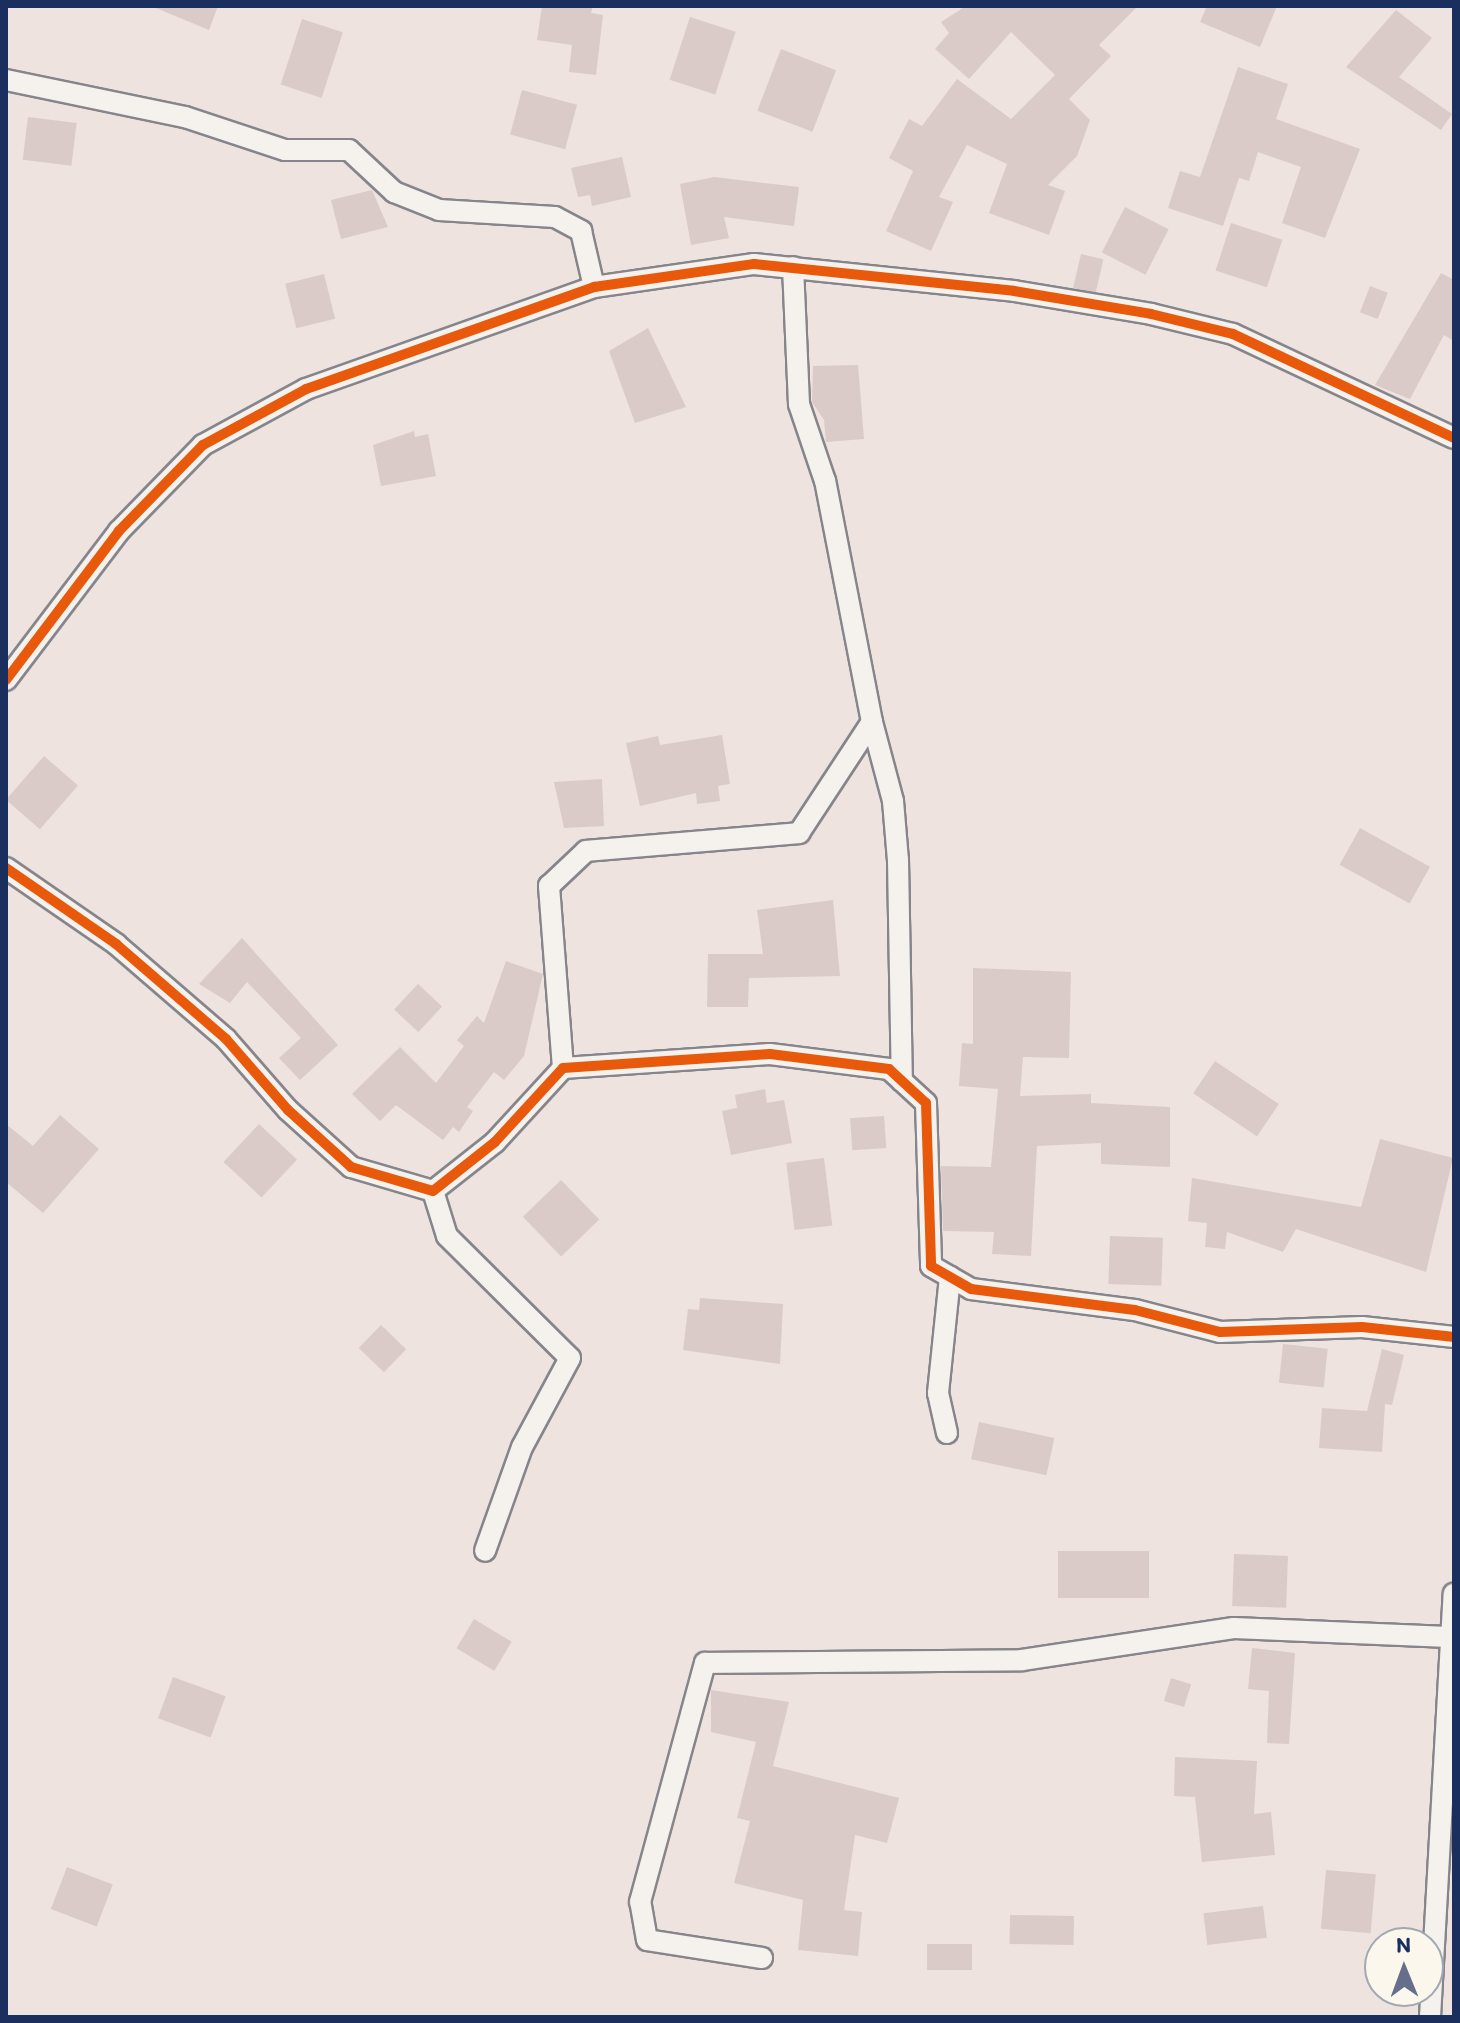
<!DOCTYPE html>
<style>
body{margin:0}
#map{position:relative;width:1460px;height:2023px;overflow:hidden;background:#eee3de;font-family:Itim,sans-serif}
div>[style]{position:absolute}
.building>*{inset:0;background:#dbcbc8;transform-origin:0 0}
.roads{filter:drop-shadow(2px 0 #86858c) drop-shadow(-2px 0 #86858c) drop-shadow(0 2px #86858c) drop-shadow(0 -2px #86858c)}
.street>*{height:20px;margin:-10px;padding:0 10px;transform-origin:10px;border-radius:10px;background:#f5f2ee}
.cycleway>*{height:10px;margin:-5px;padding:0 5px;transform-origin:5px;border-radius:5px;background:#e8590c}
span{translate:-50% -50%;white-space:nowrap;text-align:center;line-height:1.15;-webkit-text-stroke:8px #fbf7ec;paint-order:stroke}
.frame{position:absolute;inset:0;border:8px solid #1b2f5e;pointer-events:none}
.north{position:absolute;left:1364px;top:1927px;width:80px;height:80px;box-sizing:border-box;background:#fbf7ec;border:2px solid #a1a7b3;border-radius:50%;rotate:359deg;font-size:22px;font-weight:700;line-height:32px;text-align:center;color:#1b2f5e}
.north::after{content:'';display:block;margin:auto;width:28px;height:36px;background:#656e8b;clip-path:polygon(50% 0,100% 100%,50% 72%,0 100%)}
</style>
<div id="map">
<div class="building">
<i style="clip-path:polygon(151px 6px,218px 6px,209px 30px)"></i>
<i style="clip-path:polygon(542px 6px,593px 6px,591px 13px,603px 15px,596px 75px,569px 72px,572px 45px,537px 40px)"></i>
<i style="clip-path:polygon(966px 6px,1138px 6px,1099px 45px,1111px 56px,1069px 99px,1090px 120px,1077px 156px,1048px 185px,1065px 191px,1049px 235px,989px 213px,1007px 164px,967px 145px,939px 197px,953px 202px,931px 251px,886px 231px,913px 171px,889px 158px,909px 119px,922px 126px,957px 79px,1011px 119px,1055px 75px,1011px 32px,969px 79px,935px 49px,949px 33px,941px 22px)"></i>
<i style="clip-path:polygon(1207px 6px,1277px 6px,1260px 47px,1200px 22px)"></i>
<i style="clip-path:polygon(1396px 10px,1432px 38px,1399px 77px,1452px 114px,1441px 130px,1346px 67px)"></i>
<i style="left:690px;top:17px;width:48px;height:66px;rotate:18deg"></i>
<i style="left:302px;top:19px;width:43px;height:69px;rotate:18deg"></i>
<i style="left:781px;top:49px;width:59px;height:66px;rotate:21deg"></i>
<i style="clip-path:polygon(1238px 67px,1288px 84px,1276px 119px,1360px 149px,1325px 238px,1282px 223px,1301px 167px,1258px 152px,1249px 181px,1239px 178px,1223px 226px,1168px 208px,1180px 171px,1200px 177px)"></i>
<i style="left:522px;top:90px;width:57px;height:46px;rotate:15deg"></i>
<i style="left:28px;top:117px;width:49px;height:43px;rotate:7deg"></i>
<i style="clip-path:polygon(622px 157px,631px 197px,592px 206px,590px 195px,578px 197px,571px 168px)"></i>
<i style="clip-path:polygon(714px 177px,799px 187px,794px 226px,724px 217px,729px 238px,691px 245px,680px 184px)"></i>
<i style="clip-path:polygon(372px 190px,388px 227px,341px 239px,331px 200px)"></i>
<i style="left:1125px;top:207px;width:49px;height:51px;rotate:27deg"></i>
<i style="left:1231px;top:223px;width:54px;height:50px;rotate:18deg"></i>
<i style="left:1081px;top:254px;width:23px;height:35px;rotate:13deg"></i>
<i style="clip-path:polygon(1441px 273px,1454px 280px,1454px 341px,1444px 335px,1410px 399px,1375px 385px)"></i>
<i style="left:324px;top:274px;width:46px;height:40px;rotate:76deg"></i>
<i style="left:1370px;top:286px;width:19px;height:28px;rotate:21deg"></i>
<i style="clip-path:polygon(648px 328px,686px 407px,635px 423px,609px 351px)"></i>
<i style="clip-path:polygon(858px 365px,864px 439px,826px 442px,824px 420px,812px 402px,813px 366px)"></i>
<i style="clip-path:polygon(414px 431px,415px 437px,428px 434px,436px 476px,381px 486px,373px 445px)"></i>
<i style="clip-path:polygon(722px 735px,730px 784px,718px 786px,720px 801px,697px 804px,696px 793px,640px 806px,626px 743px,658px 736px,660px 745px)"></i>
<i style="left:44px;top:756px;width:45px;height:58px;rotate:41deg"></i>
<i style="clip-path:polygon(602px 779px,604px 826px,564px 828px,554px 782px)"></i>
<i style="left:1360px;top:828px;width:80px;height:42px;rotate:29deg"></i>
<i style="clip-path:polygon(833px 900px,840px 976px,749px 978px,748px 1007px,707px 1007px,708px 954px,763px 954px,757px 910px)"></i>
<i style="clip-path:polygon(242px 938px,338px 1045px,300px 1080px,279px 1058px,301px 1038px,247px 982px,230px 1003px,199px 984px)"></i>
<i style="clip-path:polygon(506px 961px,543px 974px,524px 1056px,504px 1080px,494px 1072px,467px 1107px,473px 1111px,459px 1132px,453px 1127px,443px 1140px,396px 1105px,380px 1121px,352px 1094px,400px 1047px,436px 1083px,464px 1046px,457px 1040px,477px 1016px,484px 1023px)"></i>
<i style="clip-path:polygon(973px 968px,1071px 972px,1069px 1058px,1023px 1057px,1020px 1096px,1091px 1094px,1091px 1103px,1170px 1107px,1170px 1167px,1101px 1164px,1101px 1143px,1037px 1146px,1031px 1256px,992px 1254px,994px 1232px,943px 1231px,941px 1166px,991px 1167px,998px 1089px,959px 1086px,962px 1043px,973px 1044px)"></i>
<i style="left:418px;top:984px;width:33px;height:35px;rotate:43deg"></i>
<i style="left:1215px;top:1061px;width:77px;height:39px;rotate:34deg"></i>
<i style="clip-path:polygon(765px 1089px,767px 1103px,784px 1100px,792px 1143px,731px 1155px,722px 1111px,737px 1108px,735px 1095px)"></i>
<i style="clip-path:polygon(60px 1115px,99px 1149px,43px 1213px,6px 1182px,6px 1124px,33px 1146px)"></i>
<i style="left:884px;top:1116px;width:32px;height:34px;rotate:86deg"></i>
<i style="left:259px;top:1124px;width:52px;height:52px;rotate:43deg"></i>
<i style="clip-path:polygon(1380px 1139px,1453px 1158px,1426px 1272px,1296px 1229px,1283px 1252px,1227px 1232px,1225px 1249px,1205px 1247px,1207px 1223px,1188px 1221px,1192px 1178px,1361px 1207px)"></i>
<i style="left:824px;top:1158px;width:68px;height:38px;rotate:83deg"></i>
<i style="left:561px;top:1180px;width:55px;height:53px;rotate:46deg"></i>
<i style="left:1110px;top:1236px;width:53px;height:48px;rotate:2deg"></i>
<i style="clip-path:polygon(700px 1298px,783px 1304px,780px 1364px,683px 1350px,688px 1309px,699px 1310px)"></i>
<i style="left:381px;top:1325px;width:35px;height:32px;rotate:44deg"></i>
<i style="left:1283px;top:1344px;width:45px;height:39px;rotate:6deg"></i>
<i style="clip-path:polygon(1382px 1349px,1404px 1355px,1392px 1405px,1385px 1404px,1382px 1452px,1319px 1448px,1322px 1408px,1367px 1411px)"></i>
<i style="left:979px;top:1422px;width:77px;height:38px;rotate:12deg"></i>
<i style="left:1149px;top:1551px;width:47px;height:91px;rotate:90deg"></i>
<i style="left:1234px;top:1554px;width:54px;height:52px;rotate:2deg"></i>
<i style="left:474px;top:1619px;width:44px;height:34px;rotate:31deg"></i>
<i style="clip-path:polygon(1252px 1648px,1295px 1653px,1289px 1744px,1267px 1743px,1269px 1691px,1248px 1689px)"></i>
<i style="left:173px;top:1677px;width:56px;height:44px;rotate:20deg"></i>
<i style="left:1171px;top:1678px;width:21px;height:24px;rotate:17deg"></i>
<i style="clip-path:polygon(711px 1690px,789px 1702px,773px 1766px,899px 1798px,887px 1843px,855px 1835px,844px 1910px,862px 1912px,858px 1956px,798px 1950px,803px 1900px,734px 1883px,750px 1821px,737px 1818px,756px 1742px,711px 1732px)"></i>
<i style="clip-path:polygon(1175px 1757px,1257px 1761px,1254px 1814px,1271px 1812px,1275px 1855px,1202px 1862px,1195px 1797px,1174px 1796px)"></i>
<i style="left:67px;top:1867px;width:49px;height:45px;rotate:21deg"></i>
<i style="left:1326px;top:1870px;width:50px;height:59px;rotate:5deg"></i>
<i style="left:1263px;top:1906px;width:32px;height:60px;rotate:83deg"></i>
<i style="left:1010px;top:1915px;width:64px;height:29px;rotate:1deg"></i>
<i style="left:927px;top:1944px;width:45px;height:26px"></i>
</div>
<div class="roads">
<div class="street">
<i style="left:6px;top:80px;width:183px;rotate:11.7deg"></i>
<i style="left:185px;top:117px;width:105px;rotate:18.3deg"></i>
<i style="left:285px;top:150px;width:64px"></i>
<i style="left:349px;top:150px;width:62px;rotate:43deg"></i>
<i style="left:394px;top:192px;width:48px;rotate:21.8deg"></i>
<i style="left:439px;top:210px;width:116px;rotate:3.5deg"></i>
<i style="left:555px;top:217px;width:30px;rotate:28deg"></i>
<i style="left:581px;top:231px;width:57px;rotate:76.9deg"></i>
<i style="left:6px;top:680px;width:187px;rotate:-52.8deg"></i>
<i style="left:119px;top:531px;width:120px;rotate:-45.7deg"></i>
<i style="left:203px;top:445px;width:117px;rotate:-28.5deg"></i>
<i style="left:306px;top:389px;width:306px;rotate:-19.5deg"></i>
<i style="left:594px;top:287px;width:162px;rotate:-8.2deg"></i>
<i style="left:754px;top:264px;width:261px;rotate:5.9deg"></i>
<i style="left:1014px;top:291px;width:139px;rotate:9.5deg"></i>
<i style="left:1151px;top:314px;width:84px;rotate:13.7deg"></i>
<i style="left:1233px;top:334px;width:244px;rotate:25.2deg"></i>
<i style="left:872px;top:722px;width:82px;rotate:75.1deg"></i>
<i style="left:893px;top:801px;width:59px;rotate:85.2deg"></i>
<i style="left:898px;top:860px;width:221px;rotate:89deg"></i>
<i style="left:6px;top:868px;width:134px;rotate:34.6deg"></i>
<i style="left:116px;top:944px;width:145px;rotate:40.8deg"></i>
<i style="left:226px;top:1039px;width:94px;rotate:48.9deg"></i>
<i style="left:288px;top:1110px;width:85px;rotate:42.1deg"></i>
<i style="left:351px;top:1167px;width:85px;rotate:16.3deg"></i>
<i style="left:433px;top:1191px;width:79px;rotate:-38.3deg"></i>
<i style="left:495px;top:1142px;width:100px;rotate:-47.4deg"></i>
<i style="left:563px;top:1068px;width:207px;rotate:-3.9deg"></i>
<i style="left:770px;top:1054px;width:120px;rotate:7.2deg"></i>
<i style="left:889px;top:1069px;width:50px;rotate:42.6deg"></i>
<i style="left:926px;top:1103px;width:163px;rotate:88.2deg"></i>
<i style="left:931px;top:1266px;width:46px;rotate:29.9deg"></i>
<i style="left:971px;top:1289px;width:165px;rotate:7.3deg"></i>
<i style="left:1135px;top:1310px;width:88px;rotate:14.5deg"></i>
<i style="left:1220px;top:1332px;width:142px;rotate:-2deg"></i>
<i style="left:1362px;top:1327px;width:93px;rotate:6.2deg"></i>
<i style="left:563px;top:1068px;width:183px;rotate:-94.4deg"></i>
<i style="left:549px;top:886px;width:51px;rotate:-43.4deg"></i>
<i style="left:586px;top:851px;width:214px;rotate:-4.8deg"></i>
<i style="left:799px;top:833px;width:133px;rotate:-56.7deg"></i>
<i style="left:872px;top:722px;width:246px;rotate:-101deg"></i>
<i style="left:825px;top:481px;width:81px;rotate:-108.7deg"></i>
<i style="left:799px;top:404px;width:137px;rotate:-92.5deg"></i>
<i style="left:433px;top:1191px;width:47px;rotate:72.7deg"></i>
<i style="left:447px;top:1236px;width:173px;rotate:44.8deg"></i>
<i style="left:570px;top:1358px;width:101px;rotate:118.3deg"></i>
<i style="left:522px;top:1447px;width:110px;rotate:109.6deg"></i>
<i style="left:947px;top:1433px;width:41px;rotate:-102.7deg"></i>
<i style="left:938px;top:1393px;width:117px;rotate:-84.1deg"></i>
<i style="left:762px;top:1958px;width:116px;rotate:-171.1deg"></i>
<i style="left:647px;top:1940px;width:39px;rotate:-100deg"></i>
<i style="left:640px;top:1902px;width:248px;rotate:-74.8deg"></i>
<i style="left:705px;top:1663px;width:317px;rotate:-0.5deg"></i>
<i style="left:1022px;top:1660px;width:214px;rotate:-8.6deg"></i>
<i style="left:1234px;top:1628px;width:215px;rotate:2.4deg"></i>
<i style="left:1430px;top:2017px;width:424px;rotate:-86.8deg"></i>
</div>
</div>
<div class="cycleway">
<i style="left:6px;top:680px;width:187px;rotate:-52.8deg"></i>
<i style="left:119px;top:531px;width:120px;rotate:-45.7deg"></i>
<i style="left:203px;top:445px;width:117px;rotate:-28.5deg"></i>
<i style="left:306px;top:389px;width:306px;rotate:-19.5deg"></i>
<i style="left:594px;top:287px;width:162px;rotate:-8.2deg"></i>
<i style="left:754px;top:264px;width:261px;rotate:5.9deg"></i>
<i style="left:1014px;top:291px;width:139px;rotate:9.5deg"></i>
<i style="left:1151px;top:314px;width:84px;rotate:13.7deg"></i>
<i style="left:1233px;top:334px;width:244px;rotate:25.2deg"></i>
<i style="left:6px;top:868px;width:134px;rotate:34.6deg"></i>
<i style="left:116px;top:944px;width:145px;rotate:40.8deg"></i>
<i style="left:226px;top:1039px;width:94px;rotate:48.9deg"></i>
<i style="left:288px;top:1110px;width:85px;rotate:42.1deg"></i>
<i style="left:351px;top:1167px;width:85px;rotate:16.3deg"></i>
<i style="left:433px;top:1191px;width:79px;rotate:-38.3deg"></i>
<i style="left:495px;top:1142px;width:100px;rotate:-47.4deg"></i>
<i style="left:563px;top:1068px;width:207px;rotate:-3.9deg"></i>
<i style="left:770px;top:1054px;width:120px;rotate:7.2deg"></i>
<i style="left:889px;top:1069px;width:50px;rotate:42.6deg"></i>
<i style="left:926px;top:1103px;width:163px;rotate:88.2deg"></i>
<i style="left:931px;top:1266px;width:46px;rotate:29.9deg"></i>
<i style="left:971px;top:1289px;width:165px;rotate:7.3deg"></i>
<i style="left:1135px;top:1310px;width:88px;rotate:14.5deg"></i>
<i style="left:1220px;top:1332px;width:142px;rotate:-2deg"></i>
<i style="left:1362px;top:1327px;width:93px;rotate:6.2deg"></i>
</div>
<div class="frame"></div>
<div class="north">N</div>
</div>
